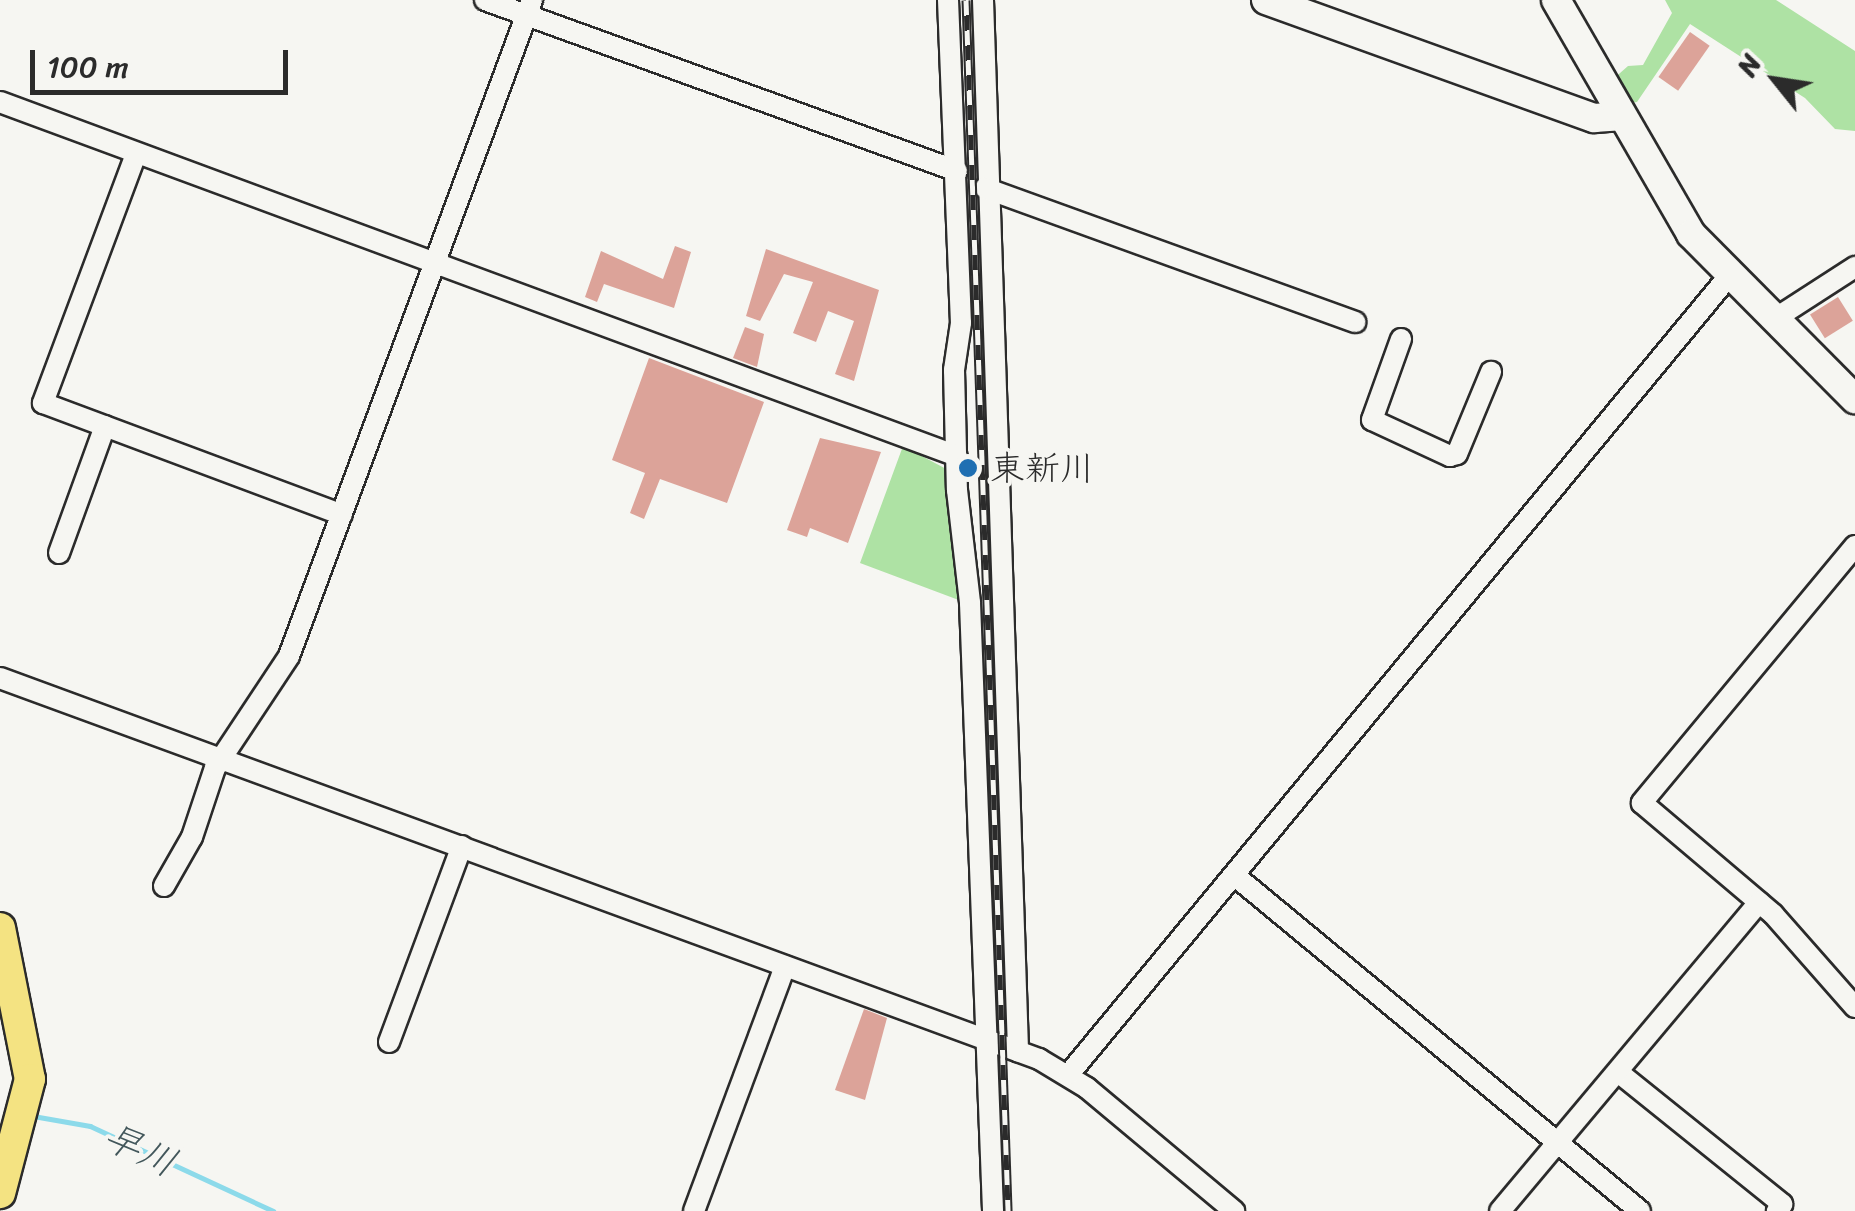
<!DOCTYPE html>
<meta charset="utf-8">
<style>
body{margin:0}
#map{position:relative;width:1855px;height:1211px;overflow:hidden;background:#f6f6f2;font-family:Sriracha,"Klee One",sans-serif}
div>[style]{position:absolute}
.green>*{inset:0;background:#aee2a4}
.stream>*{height:5px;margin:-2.5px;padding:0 2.5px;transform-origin:2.5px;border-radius:2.5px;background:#8cdaea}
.building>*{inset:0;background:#dca399;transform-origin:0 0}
.roads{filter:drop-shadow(2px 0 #2b2b2b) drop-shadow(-2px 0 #2b2b2b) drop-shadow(0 2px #2b2b2b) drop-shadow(0 -2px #2b2b2b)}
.street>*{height:20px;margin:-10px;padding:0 10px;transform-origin:10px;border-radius:10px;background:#f6f6f2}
.secondary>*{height:28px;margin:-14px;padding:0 14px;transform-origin:14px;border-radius:14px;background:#f6f6f2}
.primary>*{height:30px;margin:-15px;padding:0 15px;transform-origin:15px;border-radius:15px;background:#f4e382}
.rail>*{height:9px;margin-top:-4.5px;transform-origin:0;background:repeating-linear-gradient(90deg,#f6f6f2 0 15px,#2b2b2b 0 30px);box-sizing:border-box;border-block:2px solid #2b2b2b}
.dots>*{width:28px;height:28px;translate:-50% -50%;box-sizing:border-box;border:5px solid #f6f6f2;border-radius:50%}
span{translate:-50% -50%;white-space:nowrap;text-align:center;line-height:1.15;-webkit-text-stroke:8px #f6f6f2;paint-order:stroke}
.poi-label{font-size:35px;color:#2b2b2b}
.left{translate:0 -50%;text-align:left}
.water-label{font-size:38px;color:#43575b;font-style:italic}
.north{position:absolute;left:1725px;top:30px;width:100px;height:100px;-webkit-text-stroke:8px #f6f6f2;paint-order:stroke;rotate:300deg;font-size:28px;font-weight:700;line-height:40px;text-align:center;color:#2b2b2b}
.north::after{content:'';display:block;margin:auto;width:35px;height:45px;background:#2b2b2b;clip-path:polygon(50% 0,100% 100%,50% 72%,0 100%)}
.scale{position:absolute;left:30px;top:50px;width:258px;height:45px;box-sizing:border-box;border:5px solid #2b2b2b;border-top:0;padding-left:12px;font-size:30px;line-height:35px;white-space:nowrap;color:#2b2b2b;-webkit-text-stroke:8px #f6f6f2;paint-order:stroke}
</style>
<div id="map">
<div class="green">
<i style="clip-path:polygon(1665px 0,1776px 0,1855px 51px,1855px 131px,1835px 129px,1805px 98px,1690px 24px,1637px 102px,1624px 104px,1611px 81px,1628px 66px,1643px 65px,1672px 13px)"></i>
<i style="clip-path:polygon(903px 446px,950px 471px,953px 560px,964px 602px,860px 563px)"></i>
</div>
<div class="stream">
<i style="left:33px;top:1116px;width:58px;rotate:10deg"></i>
<i style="left:90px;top:1126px;width:202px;rotate:24.9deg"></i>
</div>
<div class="building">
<i style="left:1690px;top:32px;width:24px;height:55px;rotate:35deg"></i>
<i style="clip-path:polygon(675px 246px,691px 252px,674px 308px,604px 284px,597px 302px,585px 297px,601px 251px,663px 279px)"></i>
<i style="clip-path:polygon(766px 249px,879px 290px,854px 381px,835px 374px,854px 321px,828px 311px,816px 342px,793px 333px,813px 282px,784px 274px,760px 321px,746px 316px)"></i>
<i style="left:1838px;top:297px;width:28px;height:33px;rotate:58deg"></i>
<i style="clip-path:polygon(745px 327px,764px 334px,757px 367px,733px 358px)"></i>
<i style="clip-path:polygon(649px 358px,764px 402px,727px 503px,660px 479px,644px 519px,630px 513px,645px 473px,612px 460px)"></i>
<i style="clip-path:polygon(820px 438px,881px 452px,848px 543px,810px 528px,807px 537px,787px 530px)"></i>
<i style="clip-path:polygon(864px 1009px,887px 1018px,865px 1100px,835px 1090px)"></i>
</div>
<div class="roads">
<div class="street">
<i style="left:485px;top:0;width:502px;rotate:19.91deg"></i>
<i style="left:948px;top:0;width:323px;rotate:87.7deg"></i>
<i style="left:961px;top:323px;width:48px;rotate:98.5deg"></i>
<i style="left:954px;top:370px;width:120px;rotate:88.6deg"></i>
<i style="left:957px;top:490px;width:114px;rotate:83.4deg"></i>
<i style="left:970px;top:603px;width:608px;rotate:87.83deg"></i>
<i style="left:983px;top:0;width:1052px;rotate:88.09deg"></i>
<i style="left:0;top:102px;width:1020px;rotate:20.3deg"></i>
<i style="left:136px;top:154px;width:266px;rotate:110.5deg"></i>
<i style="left:43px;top:403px;width:319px;rotate:20.5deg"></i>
<i style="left:985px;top:188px;width:394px;rotate:19.9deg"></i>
<i style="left:1773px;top:320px;width:98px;rotate:-32.9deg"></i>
<i style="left:1401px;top:339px;width:86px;rotate:109.7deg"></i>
<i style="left:1372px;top:420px;width:86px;rotate:24.8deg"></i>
<i style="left:1450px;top:456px;width:7px;rotate:-16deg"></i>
<i style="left:1457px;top:454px;width:89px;rotate:-67.5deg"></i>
<i style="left:1855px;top:546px;width:334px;rotate:129.7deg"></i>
<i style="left:1642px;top:803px;width:172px;rotate:40.3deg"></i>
<i style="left:1773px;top:914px;width:124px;rotate:48.6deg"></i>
<i style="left:59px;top:553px;width:135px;rotate:-70.1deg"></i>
<i style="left:0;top:678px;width:1107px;rotate:20.14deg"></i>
<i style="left:1039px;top:1059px;width:56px;rotate:31.1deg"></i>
<i style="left:1087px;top:1088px;width:192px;rotate:39.9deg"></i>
<i style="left:1234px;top:875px;width:527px;rotate:39.61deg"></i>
<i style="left:164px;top:886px;width:56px;rotate:-60.3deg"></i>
<i style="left:192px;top:837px;width:73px;rotate:-71.6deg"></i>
<i style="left:215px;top:768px;width:134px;rotate:-56.5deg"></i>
<i style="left:289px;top:656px;width:700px;rotate:-69.67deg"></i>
<i style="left:389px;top:1042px;width:209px;rotate:-69.6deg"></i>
<i style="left:1618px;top:1072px;width:211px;rotate:38.8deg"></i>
<i style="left:1782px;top:1204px;width:9px;rotate:126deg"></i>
<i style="left:1069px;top:1074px;width:1034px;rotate:-50.41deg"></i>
<i style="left:694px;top:1211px;width:261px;rotate:-69.6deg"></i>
<i style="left:1500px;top:1211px;width:403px;rotate:-50deg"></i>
</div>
<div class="secondary">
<i style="left:1266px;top:0;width:349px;rotate:19.8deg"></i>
<i style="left:1594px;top:118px;width:26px;rotate:-4deg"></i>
<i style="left:1556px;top:0;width:270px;rotate:60deg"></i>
<i style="left:1691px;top:234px;width:233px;rotate:45.2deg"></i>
</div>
<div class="primary">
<i style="left:0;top:928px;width:154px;rotate:78.8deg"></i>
<i style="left:30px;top:1079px;width:118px;rotate:104.7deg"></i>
</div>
</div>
<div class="rail">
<i style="left:966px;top:0;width:1212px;rotate:88.01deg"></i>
</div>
<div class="dots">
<i style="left:968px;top:468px;background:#1f6fb2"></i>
</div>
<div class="poi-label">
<span class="left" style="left:990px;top:468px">東新川</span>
</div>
<div class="water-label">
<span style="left:140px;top:1150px;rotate:25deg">早川</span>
</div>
<div class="north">N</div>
<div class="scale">100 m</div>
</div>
